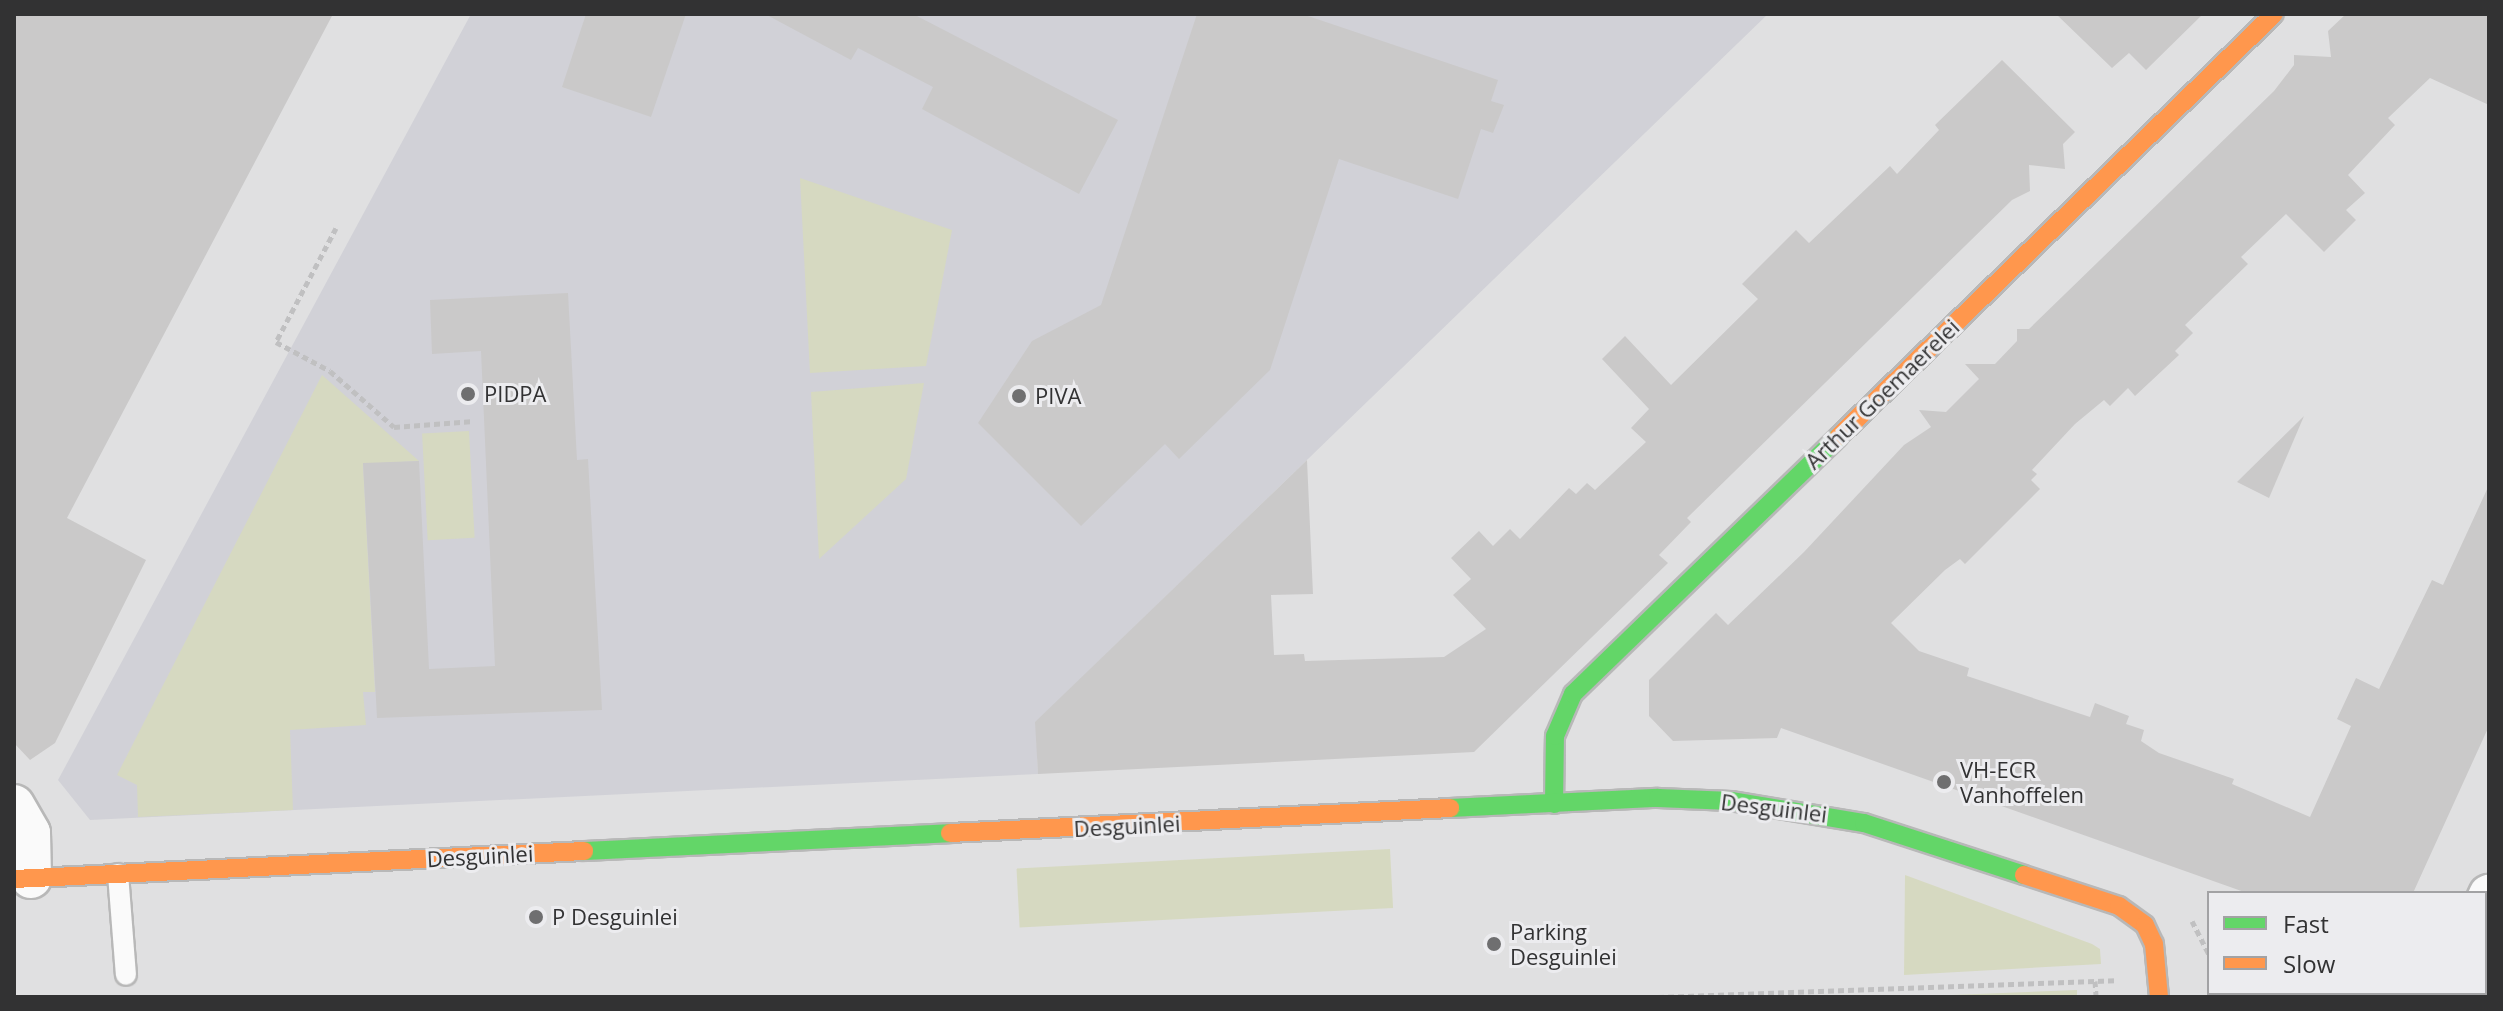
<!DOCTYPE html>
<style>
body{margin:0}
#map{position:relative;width:2503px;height:1011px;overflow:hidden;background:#e0e0e1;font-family:"Open Sans",sans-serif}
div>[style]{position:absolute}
.built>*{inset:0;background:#d1d1d7}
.green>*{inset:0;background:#d6d9c1;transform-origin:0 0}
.building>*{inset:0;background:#cac9c9}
.path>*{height:5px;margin-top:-2.5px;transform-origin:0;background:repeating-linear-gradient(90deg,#c0c0c1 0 6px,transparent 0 10px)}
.roads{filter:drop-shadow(2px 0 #b8b8b8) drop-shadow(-2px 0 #b8b8b8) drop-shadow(0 2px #b8b8b8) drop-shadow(0 -2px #b8b8b8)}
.lane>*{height:20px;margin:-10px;padding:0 10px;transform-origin:10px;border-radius:10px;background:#fafafa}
.street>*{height:40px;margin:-20px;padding:0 20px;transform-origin:20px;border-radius:20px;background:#fafafa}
.fast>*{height:18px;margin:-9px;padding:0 9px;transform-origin:9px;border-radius:9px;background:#63d668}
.slow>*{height:18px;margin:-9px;padding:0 9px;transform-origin:9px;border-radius:9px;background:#ff974d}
.dots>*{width:22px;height:22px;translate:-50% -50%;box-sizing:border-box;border:4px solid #ececef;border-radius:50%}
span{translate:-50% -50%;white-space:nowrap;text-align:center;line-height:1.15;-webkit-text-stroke:6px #ececef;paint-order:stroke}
.poi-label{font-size:22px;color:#323233}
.left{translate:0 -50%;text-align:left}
.street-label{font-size:22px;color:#323233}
.frame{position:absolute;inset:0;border:16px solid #323233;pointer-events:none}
.legend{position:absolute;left:2207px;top:891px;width:280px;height:104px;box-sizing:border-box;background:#ececef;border:2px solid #a2a2a4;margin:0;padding:10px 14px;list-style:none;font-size:24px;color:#323233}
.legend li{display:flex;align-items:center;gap:16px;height:40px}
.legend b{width:40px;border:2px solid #a2a2a4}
</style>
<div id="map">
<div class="built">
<i style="clip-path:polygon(471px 14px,1768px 14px,1036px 722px,1038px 774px,90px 820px,58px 780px)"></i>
</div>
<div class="green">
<i style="clip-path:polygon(800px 178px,952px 230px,926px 366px,810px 373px)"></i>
<i style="clip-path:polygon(322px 375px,419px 461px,363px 464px,375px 692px,363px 692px,366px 725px,290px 730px,293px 810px,138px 817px,137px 785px,117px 775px)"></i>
<i style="clip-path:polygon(924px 383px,906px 479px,819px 559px,811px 392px)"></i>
<i style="left:469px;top:431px;width:107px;height:47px;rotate:87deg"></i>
<i style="left:1390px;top:849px;width:59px;height:374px;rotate:87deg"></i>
<i style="clip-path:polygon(1905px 875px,2092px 944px,2100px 949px,2101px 964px,1904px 975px)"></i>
<i style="clip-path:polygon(2077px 990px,2077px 997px,1901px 997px)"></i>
</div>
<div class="building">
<i style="clip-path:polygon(14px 14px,333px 14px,67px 518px,146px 560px,55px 743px,30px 760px,14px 743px)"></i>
<i style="clip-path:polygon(586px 14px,686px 14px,651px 117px,562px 87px)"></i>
<i style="clip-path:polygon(765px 14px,913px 14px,1118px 120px,1079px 194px,922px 109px,933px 87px,858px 48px,851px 60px)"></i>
<i style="clip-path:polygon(1197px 14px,1302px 14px,1498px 80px,1491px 101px,1504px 105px,1493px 133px,1481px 129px,1458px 199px,1339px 159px,1270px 370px,1179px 459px,1165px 444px,1081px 526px,978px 423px,1032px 341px,1101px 305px)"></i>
<i style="clip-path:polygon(2056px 14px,2203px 14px,2146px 70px,2129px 53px,2112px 68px)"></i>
<i style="clip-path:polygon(2346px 14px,2489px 14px,2489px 105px,2430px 78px,2388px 118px,2395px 125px,2348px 175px,2365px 193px,2346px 210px,2356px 220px,2324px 252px,2286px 214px,2241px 257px,2248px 264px,2185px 325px,2193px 333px,2175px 351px,2179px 355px,2135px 396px,2128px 388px,2110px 406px,2104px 400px,2075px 424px,2032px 470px,2037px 474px,2031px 480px,2040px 489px,1965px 564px,1960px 559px,1945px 570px,1891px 623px,1919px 651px,1969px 668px,1967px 676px,2090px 717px,2095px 703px,2129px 716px,2126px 724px,2144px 730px,2141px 741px,2159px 753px,2234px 779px,2232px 784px,2310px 817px,2351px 726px,2337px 719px,2356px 678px,2379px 689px,2432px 580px,2443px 585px,2489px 485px,2489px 726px,2413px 893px,2247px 893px,1781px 728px,1777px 738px,1673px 741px,1649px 716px,1649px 680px,1716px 613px,1728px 625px,1804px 552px,1904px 445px,1931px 427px,1919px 410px,1946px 412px,1979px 379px,1965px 364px,1995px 364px,2017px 341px,2017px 329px,2029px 329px,2274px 91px,2294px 65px,2294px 55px,2331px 57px,2328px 31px)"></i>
<i style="clip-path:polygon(2002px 60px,2075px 132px,2063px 144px,2065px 169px,2029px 165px,2030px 191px,2012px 200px,1687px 518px,1691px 522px,1659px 555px,1668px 563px,1474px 752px,1038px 774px,1035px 722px,1307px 460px,1313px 594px,1271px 595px,1274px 655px,1304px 654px,1305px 661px,1444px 657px,1486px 629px,1453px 595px,1471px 579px,1451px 558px,1479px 531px,1493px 546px,1510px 529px,1520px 539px,1569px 488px,1576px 494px,1587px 483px,1595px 490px,1646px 442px,1631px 428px,1649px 409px,1602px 359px,1625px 336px,1671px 385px,1758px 299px,1742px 284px,1796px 230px,1809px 243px,1890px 166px,1897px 174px,1939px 130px,1935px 125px)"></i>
<i style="clip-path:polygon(568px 293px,577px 460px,588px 459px,602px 710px,377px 718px,363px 463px,419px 461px,429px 669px,495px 666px,481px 351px,432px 354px,430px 300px)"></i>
<i style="clip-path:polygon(2304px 416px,2269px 498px,2237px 482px)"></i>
</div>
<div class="path">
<i style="left:336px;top:228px;width:129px;rotate:117.8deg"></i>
<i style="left:276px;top:342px;width:61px;rotate:28.2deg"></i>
<i style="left:330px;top:371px;width:85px;rotate:41.2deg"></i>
<i style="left:394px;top:427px;width:80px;rotate:-4.3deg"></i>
<i style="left:2192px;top:921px;width:38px;rotate:63deg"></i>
<i style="left:2095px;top:981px;width:16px;rotate:86deg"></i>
<i style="left:2357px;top:993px;width:4px;rotate:90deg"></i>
<i style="left:2378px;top:993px;width:4px;rotate:90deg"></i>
<i style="left:1658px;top:997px;width:458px;rotate:-2.1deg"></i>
</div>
<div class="roads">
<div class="lane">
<i style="left:118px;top:874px;width:101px;rotate:85.5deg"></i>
</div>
<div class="street">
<i style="left:14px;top:805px;width:32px;rotate:60deg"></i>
<i style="left:30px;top:833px;width:45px;rotate:88.7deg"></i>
<i style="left:2485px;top:904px;width:10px;rotate:-66deg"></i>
<i style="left:2468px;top:993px;width:4px;rotate:90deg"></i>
</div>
<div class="fast">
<i style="left:1554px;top:804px;width:68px;rotate:-89.2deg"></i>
<i style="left:1555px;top:736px;width:46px;rotate:-66.8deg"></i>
<i style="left:1573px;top:694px;width:369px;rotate:-44.1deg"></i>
<i style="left:1450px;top:808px;width:208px;rotate:-2.8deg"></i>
<i style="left:1658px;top:798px;width:73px;rotate:2.4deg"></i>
<i style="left:1731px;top:801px;width:135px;rotate:9.4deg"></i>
<i style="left:1864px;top:823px;width:168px;rotate:18deg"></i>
<i style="left:584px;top:851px;width:366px;rotate:-2.8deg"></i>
</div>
<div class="slow">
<i style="left:1838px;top:437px;width:607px;rotate:-44.13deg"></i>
<i style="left:950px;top:833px;width:501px;rotate:-2.86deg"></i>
<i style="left:2024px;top:875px;width:100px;rotate:18.1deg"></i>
<i style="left:2119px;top:906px;width:32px;rotate:36deg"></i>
<i style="left:2145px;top:925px;width:21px;rotate:65deg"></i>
<i style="left:2154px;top:944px;width:53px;rotate:84.6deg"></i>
<i style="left:14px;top:879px;width:571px;rotate:-2.81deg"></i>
</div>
</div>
<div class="dots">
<i style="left:468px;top:394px;background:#6f6f70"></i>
<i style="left:1019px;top:396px;background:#6f6f70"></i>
<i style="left:1944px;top:782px;background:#6f6f70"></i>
<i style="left:536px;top:917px;background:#6f6f70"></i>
<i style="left:1494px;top:944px;background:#6f6f70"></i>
</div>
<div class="poi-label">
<span class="left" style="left:484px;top:394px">PIDPA</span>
<span class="left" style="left:1035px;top:396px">PIVA</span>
<span class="left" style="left:1960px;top:782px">VH-ECR<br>Vanhoffelen</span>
<span class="left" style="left:552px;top:917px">P Desguinlei</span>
<span class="left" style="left:1510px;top:944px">Parking<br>Desguinlei</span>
</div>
<div class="street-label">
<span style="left:1882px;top:394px;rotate:-44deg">Arthur Goemaerelei</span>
<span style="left:1774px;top:808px;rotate:7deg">Desguinlei</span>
<span style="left:1127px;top:826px;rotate:-3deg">Desguinlei</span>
<span style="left:480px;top:856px;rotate:-3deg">Desguinlei</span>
</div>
<div class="frame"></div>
<ul class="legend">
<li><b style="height:10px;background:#63d668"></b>Fast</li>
<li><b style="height:10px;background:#ff974d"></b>Slow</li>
</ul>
</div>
